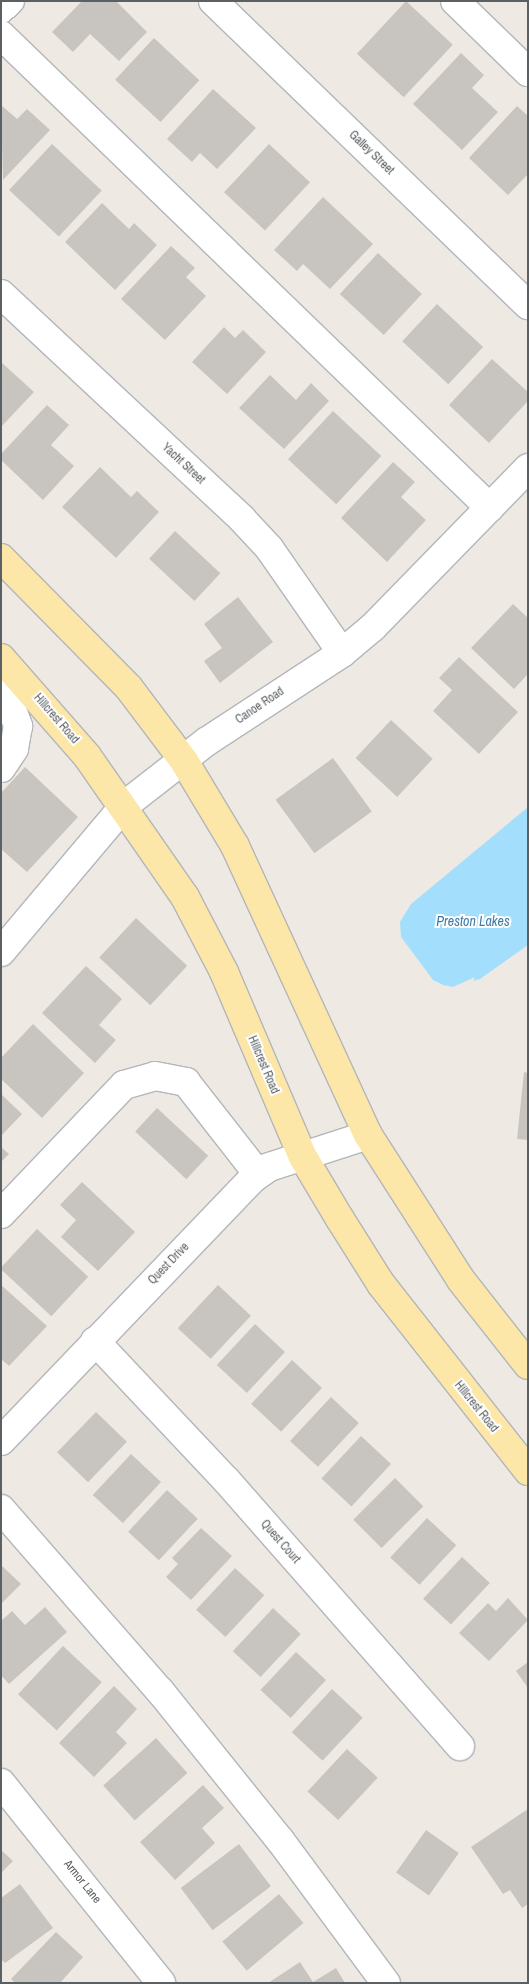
<!DOCTYPE html>
<style>
body{margin:0}
#map{position:relative;width:529px;height:1984px;overflow:hidden;background:#eeeae3;font-family:"Archivo Narrow",sans-serif}
div>[style]{position:absolute}
.water>*{inset:0;background:#a3dffd}
.building>*{inset:0;background:#c8c5c0;transform-origin:0 0}
.roads{filter:drop-shadow(1px 0 #b3b6ba) drop-shadow(-1px 0 #b3b6ba) drop-shadow(0 1px #b3b6ba) drop-shadow(0 -1px #b3b6ba)}
.minor>*{height:28px;margin:-14px;padding:0 14px;transform-origin:14px;border-radius:14px;background:#fff}
.major>*{height:28px;margin:-14px;padding:0 14px;transform-origin:14px;border-radius:14px;background:#fde7a8}
span{translate:-50% -50%;white-space:nowrap;text-align:center;line-height:1.15;-webkit-text-stroke:4px #fff;paint-order:stroke}
.street-label{font-size:12px;color:#5b6063}
.water-label{font-size:14px;color:#3e7ba7;font-style:italic}
.frame{position:absolute;inset:0;border:2px solid #5b6063;pointer-events:none}
</style>
<div id="map">
<div class="water">
<i style="clip-path:polygon(528px 807px,528px 945px,480px 979px,473px 981px,475px 977px,453px 987px,443px 985px,433px 980px,401px 937px,400px 922px,411px 904px)"></i>
</div>
<div class="building">
<i style="clip-path:polygon(82px 1px,116px 1px,147px 32px,119px 61px,90px 34px,73px 52px,52px 32px)"></i>
<i style="left:406px;top:1px;width:64px;height:72px;rotate:43deg"></i>
<i style="left:154px;top:38px;width:62px;height:57px;rotate:43deg"></i>
<i style="clip-path:polygon(461px 53px,484px 75px,472px 88px,498px 112px,462px 150px,413px 104px)"></i>
<i style="clip-path:polygon(213px 89px,256px 128px,217px 169px,200px 153px,192px 162px,167px 139px)"></i>
<i style="clip-path:polygon(1px 105px,17px 119px,27px 109px,50px 130px,3px 180px)"></i>
<i style="clip-path:polygon(517px 106px,528px 116px,528px 174px,508px 195px,469px 158px)"></i>
<i style="left:52px;top:144px;width:68px;height:63px;rotate:43deg"></i>
<i style="left:269px;top:144px;width:56px;height:66px;rotate:43deg"></i>
<i style="clip-path:polygon(323px 197px,373px 244px,330px 289px,303px 264px,297px 271px,274px 250px)"></i>
<i style="clip-path:polygon(102px 203px,129px 229px,134px 223px,157px 245px,115px 290px,65px 242px)"></i>
<i style="clip-path:polygon(171px 246px,195px 268px,186px 277px,206px 296px,165px 340px,121px 299px)"></i>
<i style="left:378px;top:253px;width:60px;height:56px;rotate:43deg"></i>
<i style="left:437px;top:304px;width:63px;height:51px;rotate:43deg"></i>
<i style="clip-path:polygon(224px 327px,235px 338px,243px 330px,266px 352px,227px 394px,192px 362px)"></i>
<i style="clip-path:polygon(492px 359px,528px 392px,528px 401px,489px 443px,449px 405px)"></i>
<i style="clip-path:polygon(1px 362px,34px 392px,1px 427px)"></i>
<i style="clip-path:polygon(270px 375px,296px 400px,311px 383px,329px 401px,284px 449px,239px 408px)"></i>
<i style="clip-path:polygon(47px 405px,69px 425px,51px 445px,74px 466px,43px 500px,1px 460px,1px 454px)"></i>
<i style="left:333px;top:411px;width:66px;height:66px;rotate:43deg"></i>
<i style="clip-path:polygon(393px 462px,415px 482px,401px 497px,426px 520px,387px 562px,341px 518px)"></i>
<i style="clip-path:polygon(100px 467px,131px 497px,137px 491px,159px 512px,116px 558px,62px 507px)"></i>
<i style="left:175px;top:531px;width:62px;height:38px;rotate:43deg"></i>
<i style="clip-path:polygon(238px 597px,273px 642px,220px 683px,204px 661px,222px 648px,204px 624px)"></i>
<i style="clip-path:polygon(513px 604px,528px 618px,528px 674px,514px 689px,471px 648px)"></i>
<i style="clip-path:polygon(459px 657px,518px 712px,479px 754px,433px 711px,452px 690px,439px 678px)"></i>
<i style="left:391px;top:720px;width:57px;height:52px;rotate:43deg"></i>
<i style="left:333px;top:758px;width:66px;height:71px;rotate:54deg"></i>
<i style="clip-path:polygon(25px 767px,78px 817px,27px 872px,1px 849px,1px 793px)"></i>
<i style="left:136px;top:918px;width:70px;height:54px;rotate:43deg"></i>
<i style="clip-path:polygon(86px 966px,122px 999px,99px 1025px,116px 1040px,95px 1063px,42px 1013px)"></i>
<i style="clip-path:polygon(33px 1024px,84px 1073px,42px 1118px,1px 1079px,1px 1058px)"></i>
<i style="clip-path:polygon(524px 1072px,528px 1073px,528px 1140px,517px 1139px)"></i>
<i style="clip-path:polygon(1px 1094px,22px 1114px,1px 1136px)"></i>
<i style="left:157px;top:1108px;width:70px;height:32px;rotate:43deg"></i>
<i style="clip-path:polygon(1px 1147px,9px 1154px,1px 1162px)"></i>
<i style="clip-path:polygon(82px 1182px,135px 1232px,98px 1271px,61px 1237px,76px 1220px,60px 1205px)"></i>
<i style="left:37px;top:1229px;width:70px;height:54px;rotate:43deg"></i>
<i style="clip-path:polygon(1px 1285px,47px 1326px,9px 1366px,1px 1359px)"></i>
<i style="left:218px;top:1285px;width:45px;height:59px;rotate:43deg"></i>
<i style="left:255px;top:1324px;width:41px;height:56px;rotate:43deg"></i>
<i style="left:292px;top:1360px;width:41px;height:60px;rotate:43deg"></i>
<i style="left:331px;top:1397px;width:38px;height:60px;rotate:43deg"></i>
<i style="left:96px;top:1412px;width:43px;height:56px;rotate:44deg"></i>
<i style="left:361px;top:1436px;width:41px;height:58px;rotate:43deg"></i>
<i style="left:131px;top:1454px;width:41px;height:56px;rotate:43deg"></i>
<i style="left:395px;top:1478px;width:40px;height:59px;rotate:45deg"></i>
<i style="left:167px;top:1490px;width:42px;height:57px;rotate:43deg"></i>
<i style="left:427px;top:1518px;width:40px;height:54px;rotate:43deg"></i>
<i style="clip-path:polygon(201px 1528px,232px 1556px,191px 1600px,166px 1577px,178px 1564px,172px 1558px)"></i>
<i style="left:462px;top:1557px;width:38px;height:57px;rotate:43deg"></i>
<i style="clip-path:polygon(1px 1565px,21px 1584px,1px 1604px)"></i>
<i style="left:235px;top:1568px;width:40px;height:57px;rotate:43deg"></i>
<i style="clip-path:polygon(508px 1598px,528px 1620px,489px 1661px,459px 1633px,488px 1603px,496px 1611px)"></i>
<i style="clip-path:polygon(45px 1607px,67px 1632px,9px 1684px,1px 1675px,1px 1621px,12px 1611px,25px 1625px)"></i>
<i style="left:273px;top:1608px;width:38px;height:59px;rotate:43deg"></i>
<i style="left:63px;top:1646px;width:53px;height:66px;rotate:43deg"></i>
<i style="left:296px;top:1652px;width:41px;height:52px;rotate:43deg"></i>
<i style="clip-path:polygon(528px 1662px,528px 1688px,516px 1671px)"></i>
<i style="clip-path:polygon(114px 1686px,137px 1709px,116px 1732px,127px 1743px,94px 1777px,59px 1743px)"></i>
<i style="left:332px;top:1689px;width:42px;height:59px;rotate:43deg"></i>
<i style="left:156px;top:1738px;width:47px;height:71px;rotate:48deg"></i>
<i style="left:347px;top:1749px;width:42px;height:58px;rotate:43deg"></i>
<i style="clip-path:polygon(203px 1785px,224px 1808px,202px 1828px,215px 1843px,175px 1880px,140px 1842px)"></i>
<i style="clip-path:polygon(528px 1809px,528px 1904px,522px 1908px,510px 1890px,503px 1894px,471px 1847px)"></i>
<i style="left:426px;top:1830px;width:40px;height:52px;rotate:35deg"></i>
<i style="left:239px;top:1844px;width:53px;height:73px;rotate:53deg"></i>
<i style="clip-path:polygon(1px 1850px,13px 1861px,1px 1873px)"></i>
<i style="clip-path:polygon(20px 1884px,53px 1928px,5px 1963px,1px 1959px,1px 1898px)"></i>
<i style="left:279px;top:1894px;width:38px;height:74px;rotate:50deg"></i>
<i style="clip-path:polygon(56px 1932px,83px 1957px,60px 1983px,15px 1983px,11px 1979px)"></i>
<i style="clip-path:polygon(300px 1962px,313px 1982px,336px 1968px,345px 1983px,268px 1983px)"></i>
</div>
<div class="roads">
<div class="minor">
<i style="left:213px;top:1px;width:438px;rotate:44deg"></i>
<i style="left:455px;top:1px;width:102px;rotate:44.2deg"></i>
<i style="left:1px;top:9px;width:12px;rotate:-42deg"></i>
<i style="left:1px;top:35px;width:680px;rotate:44.05deg"></i>
<i style="left:1px;top:294px;width:330px;rotate:43deg"></i>
<i style="left:242px;top:519px;width:40px;rotate:47deg"></i>
<i style="left:269px;top:548px;width:128px;rotate:55.2deg"></i>
<i style="left:1px;top:691px;width:13px;rotate:51deg"></i>
<i style="left:9px;top:701px;width:27px;rotate:70deg"></i>
<i style="left:18px;top:726px;width:23px;rotate:100deg"></i>
<i style="left:14px;top:749px;width:23px;rotate:124deg"></i>
<i style="left:1px;top:952px;width:192px;rotate:-49.9deg"></i>
<i style="left:125px;top:805px;width:103px;rotate:-37.9deg"></i>
<i style="left:206px;top:742px;width:163px;rotate:-33.2deg"></i>
<i style="left:342px;top:653px;width:40px;rotate:-40deg"></i>
<i style="left:373px;top:627px;width:222px;rotate:-45.7deg"></i>
<i style="left:1px;top:1214px;width:178px;rotate:-46.4deg"></i>
<i style="left:124px;top:1085px;width:32px;rotate:-16deg"></i>
<i style="left:155px;top:1076px;width:32px;rotate:11deg"></i>
<i style="left:186px;top:1082px;width:117px;rotate:52deg"></i>
<i style="left:95px;top:1341px;width:192px;rotate:46.7deg"></i>
<i style="left:227px;top:1481px;width:353px;rotate:48.7deg"></i>
<i style="left:1px;top:1441px;width:363px;rotate:-46.2deg"></i>
<i style="left:252px;top:1179px;width:21px;rotate:-35deg"></i>
<i style="left:269px;top:1167px;width:104px;rotate:-17.9deg"></i>
<i style="left:1px;top:1509px;width:242px;rotate:48.9deg"></i>
<i style="left:160px;top:1691px;width:191px;rotate:51.2deg"></i>
<i style="left:280px;top:1840px;width:178px;rotate:53.5deg"></i>
<i style="left:1px;top:1783px;width:256px;rotate:51.3deg"></i>
</div>
<div class="major">
<i style="left:1px;top:558px;width:182px;rotate:45.4deg"></i>
<i style="left:129px;top:688px;width:91px;rotate:53deg"></i>
<i style="left:184px;top:761px;width:99px;rotate:59deg"></i>
<i style="left:235px;top:846px;width:318px;rotate:65.3deg"></i>
<i style="left:368px;top:1135px;width:172px;rotate:57.3deg"></i>
<i style="left:461px;top:1280px;width:108px;rotate:51.8deg"></i>
<i style="left:1px;top:658px;width:130px;rotate:48.7deg"></i>
<i style="left:87px;top:756px;width:172px;rotate:55.2deg"></i>
<i style="left:185px;top:897px;width:85px;rotate:62.5deg"></i>
<i style="left:224px;top:972px;width:201px;rotate:66.9deg"></i>
<i style="left:303px;top:1157px;width:72px;rotate:59.2deg"></i>
<i style="left:340px;top:1219px;width:77px;rotate:57.8deg"></i>
<i style="left:381px;top:1284px;width:238px;rotate:51.8deg"></i>
</div>
</div>
<div class="street-label">
<span style="left:371px;top:153px;rotate:44deg">Galley Street</span>
<span style="left:183px;top:464px;rotate:43deg">Yacht Street</span>
<span style="left:260px;top:706px;rotate:-34deg">Canoe Road</span>
<span style="left:56px;top:719px;rotate:49deg">Hillcrest Road</span>
<span style="left:263px;top:1065px;rotate:67deg">Hillcrest Road</span>
<span style="left:169px;top:1264px;rotate:-46deg">Quest Drive</span>
<span style="left:476px;top:1407px;rotate:51deg">Hillcrest Road</span>
<span style="left:280px;top:1542px;rotate:49deg">Quest Court</span>
<span style="left:82px;top:1882px;rotate:51deg">Armor Lane</span>
</div>
<div class="water-label">
<span style="left:473px;top:921px">Preston Lakes</span>
</div>
<div class="frame"></div>
</div>
